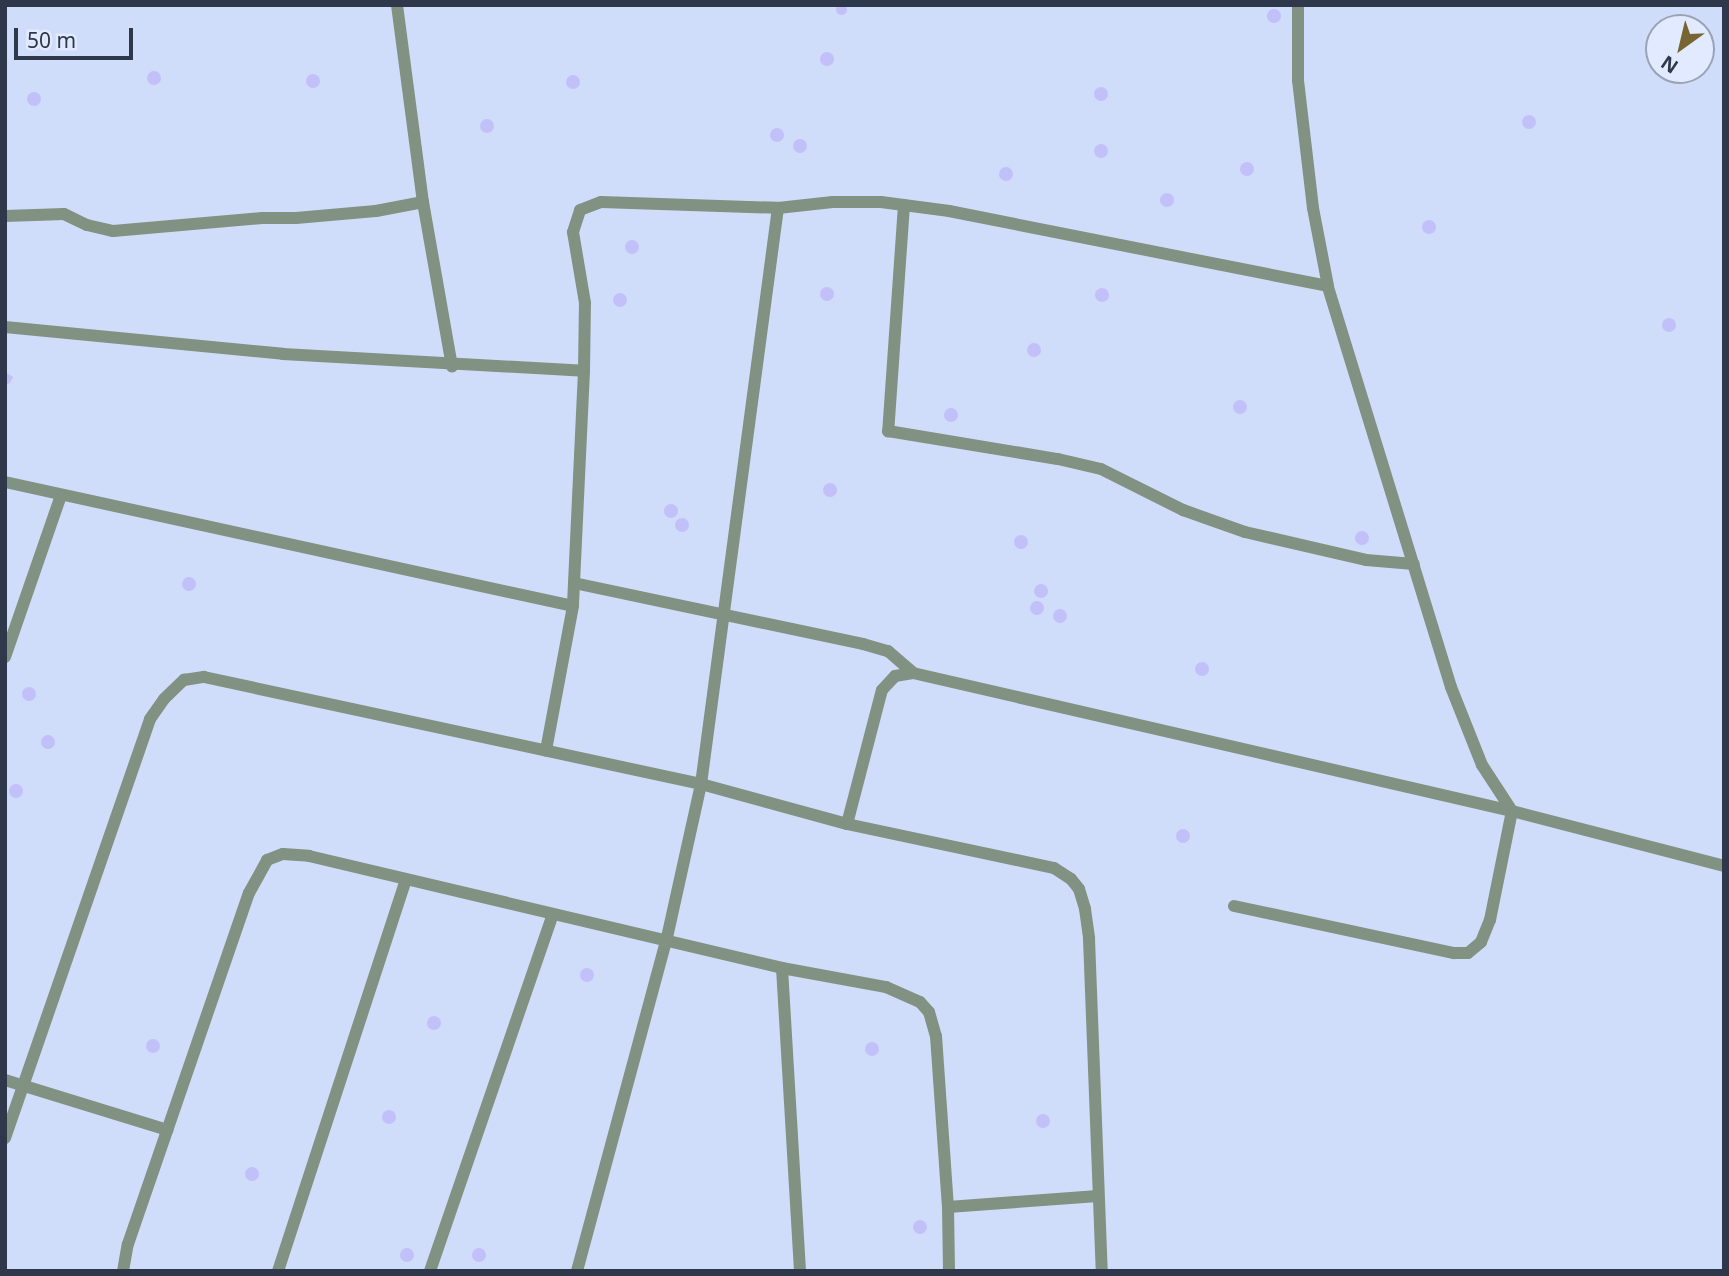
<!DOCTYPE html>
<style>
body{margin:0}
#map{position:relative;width:1729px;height:1276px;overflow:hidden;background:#d0ddfa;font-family:"Noto Sans",sans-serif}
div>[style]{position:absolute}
.building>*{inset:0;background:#c2c0f8}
.round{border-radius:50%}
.street>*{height:12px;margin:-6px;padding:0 6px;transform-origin:6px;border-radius:6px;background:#819282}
span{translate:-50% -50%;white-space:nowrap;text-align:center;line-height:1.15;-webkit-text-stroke:5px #e1eafe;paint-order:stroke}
.frame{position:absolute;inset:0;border:7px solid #2f374a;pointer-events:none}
.north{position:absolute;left:1645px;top:14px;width:70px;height:70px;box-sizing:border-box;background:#e1eafe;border:2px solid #9aa2b6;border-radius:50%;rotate:214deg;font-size:19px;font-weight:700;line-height:28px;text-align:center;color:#2f374a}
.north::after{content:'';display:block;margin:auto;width:24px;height:32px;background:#796433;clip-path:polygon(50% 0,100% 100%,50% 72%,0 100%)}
.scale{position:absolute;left:14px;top:28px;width:119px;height:32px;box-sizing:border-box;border:4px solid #2f374a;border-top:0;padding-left:9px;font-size:21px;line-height:24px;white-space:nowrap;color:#2f374a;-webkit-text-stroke:5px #e1eafe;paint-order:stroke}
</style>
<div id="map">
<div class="building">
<i class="round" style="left:835.5px;top:3.5px;width:11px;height:11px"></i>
<i class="round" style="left:1267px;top:9px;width:14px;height:14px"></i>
<i class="round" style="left:820px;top:52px;width:14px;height:14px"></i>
<i class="round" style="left:147px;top:71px;width:14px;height:14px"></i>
<i class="round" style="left:306px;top:74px;width:14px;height:14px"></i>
<i class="round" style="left:566px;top:75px;width:14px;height:14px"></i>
<i class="round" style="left:1094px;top:87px;width:14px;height:14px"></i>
<i class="round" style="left:27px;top:92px;width:14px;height:14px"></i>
<i class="round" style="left:1522px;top:115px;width:14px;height:14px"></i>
<i class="round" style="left:480px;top:119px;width:14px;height:14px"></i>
<i class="round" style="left:770px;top:128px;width:14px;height:14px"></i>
<i class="round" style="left:793px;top:139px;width:14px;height:14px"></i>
<i class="round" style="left:1094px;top:144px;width:14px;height:14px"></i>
<i class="round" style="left:1240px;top:162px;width:14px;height:14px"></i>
<i class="round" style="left:999px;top:167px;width:14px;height:14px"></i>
<i class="round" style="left:1160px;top:193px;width:14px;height:14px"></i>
<i class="round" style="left:1422px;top:220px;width:14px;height:14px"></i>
<i class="round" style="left:625px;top:240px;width:14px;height:14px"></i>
<i class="round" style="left:820px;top:287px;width:14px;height:14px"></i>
<i class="round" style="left:1095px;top:288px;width:14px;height:14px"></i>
<i class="round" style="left:613px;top:293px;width:14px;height:14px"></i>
<i class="round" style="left:1662px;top:318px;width:14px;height:14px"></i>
<i class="round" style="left:1027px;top:343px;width:14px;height:14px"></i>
<i style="clip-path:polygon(5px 372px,13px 377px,10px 383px,5px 385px)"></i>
<i class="round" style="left:1233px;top:400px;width:14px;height:14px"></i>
<i class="round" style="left:944px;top:408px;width:14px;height:14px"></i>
<i class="round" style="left:823px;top:483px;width:14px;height:14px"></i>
<i class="round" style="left:664px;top:504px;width:14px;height:14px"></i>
<i class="round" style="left:675px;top:518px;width:14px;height:14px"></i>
<i class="round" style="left:1355px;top:531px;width:14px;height:14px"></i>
<i class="round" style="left:1014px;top:535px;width:14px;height:14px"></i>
<i class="round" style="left:182px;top:577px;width:14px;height:14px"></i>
<i class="round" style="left:1034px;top:584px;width:14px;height:14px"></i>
<i class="round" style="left:1030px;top:601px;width:14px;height:14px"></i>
<i class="round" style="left:1053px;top:609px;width:14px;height:14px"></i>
<i class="round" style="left:1195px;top:662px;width:14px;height:14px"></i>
<i class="round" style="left:22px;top:687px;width:14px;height:14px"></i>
<i class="round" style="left:41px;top:735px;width:14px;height:14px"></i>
<i class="round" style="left:9px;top:784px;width:14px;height:14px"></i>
<i class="round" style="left:1176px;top:829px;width:14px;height:14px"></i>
<i class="round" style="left:580px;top:968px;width:14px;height:14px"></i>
<i class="round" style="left:427px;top:1016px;width:14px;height:14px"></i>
<i class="round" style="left:146px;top:1039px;width:14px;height:14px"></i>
<i class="round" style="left:865px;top:1042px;width:14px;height:14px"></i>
<i class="round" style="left:382px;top:1110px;width:14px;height:14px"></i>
<i class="round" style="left:1036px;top:1114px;width:14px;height:14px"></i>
<i class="round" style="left:245px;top:1167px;width:14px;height:14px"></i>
<i class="round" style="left:913px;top:1220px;width:14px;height:14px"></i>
<i class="round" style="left:400px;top:1248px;width:14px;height:14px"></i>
<i class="round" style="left:472px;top:1248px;width:14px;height:14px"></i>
</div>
<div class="street">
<i style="left:397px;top:5px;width:199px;rotate:82.5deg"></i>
<i style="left:423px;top:202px;width:167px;rotate:80deg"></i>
<i style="left:904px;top:205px;width:227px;rotate:94deg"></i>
<i style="left:888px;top:431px;width:172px;rotate:9.4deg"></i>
<i style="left:1058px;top:459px;width:44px;rotate:13.1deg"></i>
<i style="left:1101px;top:469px;width:92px;rotate:26.6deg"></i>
<i style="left:1183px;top:510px;width:66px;rotate:19.5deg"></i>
<i style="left:1245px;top:532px;width:124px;rotate:13deg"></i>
<i style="left:1366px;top:560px;width:48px;rotate:4.8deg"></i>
<i style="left:5px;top:216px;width:59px;rotate:-1.9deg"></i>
<i style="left:64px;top:214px;width:25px;rotate:26deg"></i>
<i style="left:87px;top:225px;width:27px;rotate:13deg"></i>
<i style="left:113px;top:231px;width:150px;rotate:-5deg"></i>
<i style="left:262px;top:218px;width:34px"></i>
<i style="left:296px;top:218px;width:80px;rotate:-5deg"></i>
<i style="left:376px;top:211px;width:48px;rotate:-10.8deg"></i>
<i style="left:5px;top:327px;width:279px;rotate:5.5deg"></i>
<i style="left:283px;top:354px;width:301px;rotate:3.2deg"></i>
<i style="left:584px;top:371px;width:235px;rotate:92.7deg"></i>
<i style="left:584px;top:371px;width:68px;rotate:-89.2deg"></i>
<i style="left:585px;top:303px;width:72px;rotate:-99.6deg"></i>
<i style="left:573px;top:232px;width:23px;rotate:-72deg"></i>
<i style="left:580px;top:210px;width:22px;rotate:-21deg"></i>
<i style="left:601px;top:202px;width:177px;rotate:1.9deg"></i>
<i style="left:778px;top:208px;width:55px;rotate:-6.2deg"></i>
<i style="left:833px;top:202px;width:48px"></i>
<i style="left:881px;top:202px;width:69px;rotate:7.5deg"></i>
<i style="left:949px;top:211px;width:386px;rotate:11.2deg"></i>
<i style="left:5px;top:482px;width:581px;rotate:12.32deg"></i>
<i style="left:573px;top:606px;width:147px;rotate:100.6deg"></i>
<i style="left:574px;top:583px;width:295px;rotate:11.9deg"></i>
<i style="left:863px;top:644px;width:26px;rotate:16deg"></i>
<i style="left:888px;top:651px;width:33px;rotate:41deg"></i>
<i style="left:5px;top:657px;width:171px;rotate:-70.9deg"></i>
<i style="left:847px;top:824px;width:138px;rotate:-75.4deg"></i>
<i style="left:882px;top:690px;width:19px;rotate:-47deg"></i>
<i style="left:895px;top:676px;width:18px;rotate:-9deg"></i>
<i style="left:913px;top:673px;width:615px;rotate:12.97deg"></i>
<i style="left:1512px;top:811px;width:219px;rotate:14.5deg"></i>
<i style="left:1234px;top:906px;width:225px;rotate:12.1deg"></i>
<i style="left:1454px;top:953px;width:14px"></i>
<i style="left:1468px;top:953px;width:17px;rotate:-40deg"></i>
<i style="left:1481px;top:942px;width:24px;rotate:-68deg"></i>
<i style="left:1490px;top:920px;width:111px;rotate:-78.6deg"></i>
<i style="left:1512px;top:811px;width:55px;rotate:-123.1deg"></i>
<i style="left:1482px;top:765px;width:84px;rotate:-111.7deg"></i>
<i style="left:1451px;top:687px;width:419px;rotate:-107.1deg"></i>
<i style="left:1328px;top:286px;width:79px;rotate:-100.9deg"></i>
<i style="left:1313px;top:208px;width:129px;rotate:-96.7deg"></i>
<i style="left:1298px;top:80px;width:75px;rotate:-90deg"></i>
<i style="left:782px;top:968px;width:304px;rotate:86.6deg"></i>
<i style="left:5px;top:1080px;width:170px;rotate:17.1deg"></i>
<i style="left:5px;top:1138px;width:443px;rotate:-70.9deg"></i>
<i style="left:150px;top:719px;width:24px;rotate:-55deg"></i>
<i style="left:164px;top:699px;width:28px;rotate:-44deg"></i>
<i style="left:184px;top:680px;width:20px;rotate:-9deg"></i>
<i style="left:204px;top:677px;width:508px;rotate:12.15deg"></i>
<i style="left:701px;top:784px;width:151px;rotate:15.3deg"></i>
<i style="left:847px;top:824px;width:212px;rotate:12deg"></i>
<i style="left:1054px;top:868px;width:20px;rotate:33deg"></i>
<i style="left:1071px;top:879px;width:13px;rotate:51deg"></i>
<i style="left:1079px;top:889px;width:21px;rotate:73deg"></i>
<i style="left:1085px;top:909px;width:30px;rotate:82deg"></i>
<i style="left:1089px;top:939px;width:332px;rotate:87.8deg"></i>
<i style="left:948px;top:1207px;width:150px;rotate:-4.2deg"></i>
<i style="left:123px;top:1271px;width:27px;rotate:-80deg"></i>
<i style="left:128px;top:1244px;width:371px;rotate:-71deg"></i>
<i style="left:249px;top:893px;width:38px;rotate:-61deg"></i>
<i style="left:267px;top:860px;width:17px;rotate:-21deg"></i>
<i style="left:283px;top:854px;width:26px;rotate:4deg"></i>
<i style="left:309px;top:856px;width:486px;rotate:13.3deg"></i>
<i style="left:782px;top:968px;width:106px;rotate:10.4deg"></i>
<i style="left:886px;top:987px;width:37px;rotate:24deg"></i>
<i style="left:920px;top:1002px;width:13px;rotate:48deg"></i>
<i style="left:929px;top:1012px;width:25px;rotate:74deg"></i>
<i style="left:936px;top:1036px;width:171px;rotate:86deg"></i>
<i style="left:948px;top:1207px;width:64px;rotate:89.1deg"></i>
<i style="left:278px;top:1271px;width:412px;rotate:-71.9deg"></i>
<i style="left:430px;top:1271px;width:375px;rotate:-71deg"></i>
<i style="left:577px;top:1271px;width:341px;rotate:-74.9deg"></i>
<i style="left:666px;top:942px;width:162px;rotate:-77.5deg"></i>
<i style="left:701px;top:784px;width:581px;rotate:-82.39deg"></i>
</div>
<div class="frame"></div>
<div class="north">N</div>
<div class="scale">50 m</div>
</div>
